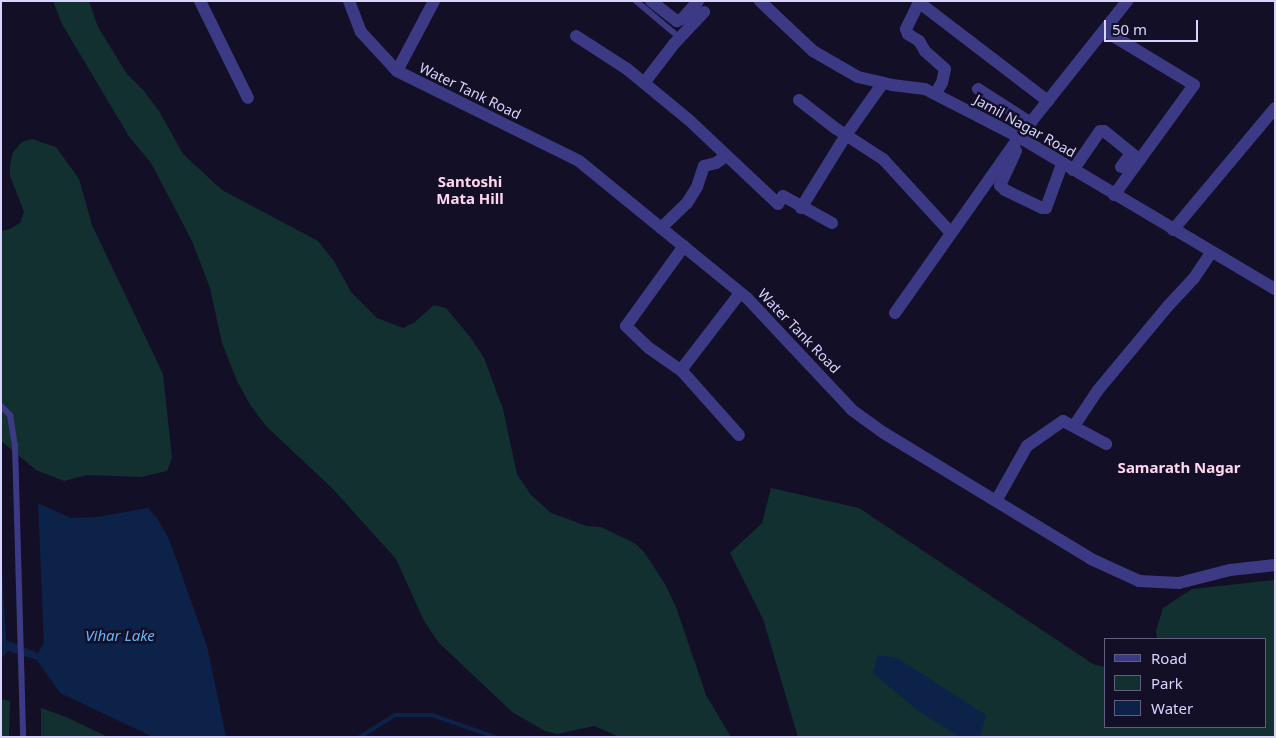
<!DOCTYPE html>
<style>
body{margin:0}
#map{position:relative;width:1276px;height:738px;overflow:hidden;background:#130f26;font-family:"Noto Sans",sans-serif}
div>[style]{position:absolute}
.green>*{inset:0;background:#12302f}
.water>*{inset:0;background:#0c2248}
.stream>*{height:4px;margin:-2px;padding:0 2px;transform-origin:2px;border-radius:2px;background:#0c2248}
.lane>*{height:6px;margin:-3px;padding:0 3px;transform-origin:3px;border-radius:3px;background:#3d3a85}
.street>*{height:12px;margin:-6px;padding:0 6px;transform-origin:6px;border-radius:6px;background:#3d3a85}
span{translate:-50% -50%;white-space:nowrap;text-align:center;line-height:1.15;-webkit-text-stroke:5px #130f26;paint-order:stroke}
.street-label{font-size:14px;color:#d9d4ff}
.neighbourhood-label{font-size:15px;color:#ffd6f0;font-weight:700}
.water-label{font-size:15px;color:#62b6ff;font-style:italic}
.frame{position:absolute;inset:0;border:2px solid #d9d4ff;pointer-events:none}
.legend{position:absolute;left:1104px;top:638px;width:162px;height:90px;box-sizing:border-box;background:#130f26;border:1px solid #625e7d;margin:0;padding:6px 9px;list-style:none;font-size:15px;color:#d9d4ff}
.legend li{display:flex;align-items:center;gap:10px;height:25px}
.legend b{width:25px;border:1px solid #625e7d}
.scale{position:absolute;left:1104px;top:20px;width:94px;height:22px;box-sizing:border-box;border:2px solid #d9d4ff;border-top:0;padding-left:6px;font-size:15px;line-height:18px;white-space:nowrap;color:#d9d4ff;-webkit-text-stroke:4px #130f26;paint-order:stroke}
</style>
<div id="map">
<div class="green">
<i style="clip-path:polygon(53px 1px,89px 1px,98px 27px,127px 74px,144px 91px,159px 111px,183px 154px,222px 190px,318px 241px,334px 261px,351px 292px,377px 318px,403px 328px,415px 322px,434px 305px,446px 308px,471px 338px,484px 358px,503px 409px,517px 474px,531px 495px,551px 513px,587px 526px,601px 527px,636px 544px,644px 552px,665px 584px,676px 607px,706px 695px,731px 737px,620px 737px,594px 726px,557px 734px,545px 731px,512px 712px,439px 643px,424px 621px,396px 559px,333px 489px,267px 427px,251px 406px,237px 381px,222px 343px,210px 288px,192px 241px,151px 163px,130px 138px,62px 24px)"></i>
<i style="clip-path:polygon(32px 139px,56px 147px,79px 179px,92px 225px,163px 374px,172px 458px,167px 471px,141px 477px,87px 475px,64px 481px,36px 470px,1px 441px,1px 231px,10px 229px,20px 223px,24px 212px,10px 176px,10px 165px,13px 152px,22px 142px)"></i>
<i style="clip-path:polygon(771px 488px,859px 508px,1093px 664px,1105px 667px,1105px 727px,1265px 727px,1265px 639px,1157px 639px,1156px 631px,1163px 608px,1192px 589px,1275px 580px,1275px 737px,798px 737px,763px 619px,730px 553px,762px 523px)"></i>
<i style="clip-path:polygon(1px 699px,10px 701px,9px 737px,1px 737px)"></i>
<i style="clip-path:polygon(41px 708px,66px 717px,108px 737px,41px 737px)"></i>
</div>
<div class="water">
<i style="clip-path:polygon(38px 503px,71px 518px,97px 517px,148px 508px,157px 518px,169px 539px,207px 646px,226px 737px,153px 737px,60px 693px,37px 660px,8px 651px,1px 659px,1px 552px,6px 640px,38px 653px,44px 643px)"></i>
<i style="clip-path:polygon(878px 655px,897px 658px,986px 715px,981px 735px,960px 737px,917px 710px,873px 673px)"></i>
</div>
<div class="stream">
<i style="left:360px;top:737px;width:41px;rotate:-32.2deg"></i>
<i style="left:395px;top:715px;width:37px"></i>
<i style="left:432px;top:715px;width:67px;rotate:19.2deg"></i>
</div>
<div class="lane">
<i style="left:636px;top:1px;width:57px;rotate:40.1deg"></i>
<i style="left:1px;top:406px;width:13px;rotate:45deg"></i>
<i style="left:10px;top:415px;width:30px;rotate:81deg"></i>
<i style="left:15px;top:445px;width:292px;rotate:88.4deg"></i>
</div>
<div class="street">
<i style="left:200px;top:1px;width:108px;rotate:63.7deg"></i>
<i style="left:349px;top:1px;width:33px;rotate:69deg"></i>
<i style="left:361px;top:32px;width:53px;rotate:47.3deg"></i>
<i style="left:397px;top:71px;width:203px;rotate:26.3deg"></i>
<i style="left:579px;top:161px;width:217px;rotate:39.2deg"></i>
<i style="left:747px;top:298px;width:154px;rotate:46.8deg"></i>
<i style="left:852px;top:410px;width:39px;rotate:36deg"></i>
<i style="left:884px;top:433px;width:242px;rotate:31.3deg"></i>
<i style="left:1091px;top:559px;width:53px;rotate:24.6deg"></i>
<i style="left:1139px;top:581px;width:40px;rotate:2.9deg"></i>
<i style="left:1179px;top:583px;width:53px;rotate:-14.3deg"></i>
<i style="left:1230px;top:570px;width:45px;rotate:-6.3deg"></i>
<i style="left:651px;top:1px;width:33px;rotate:38deg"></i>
<i style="left:677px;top:21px;width:5px;rotate:-22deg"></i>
<i style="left:682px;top:19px;width:24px;rotate:-48deg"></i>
<i style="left:760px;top:1px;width:73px;rotate:43.3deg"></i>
<i style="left:813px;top:51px;width:52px;rotate:30deg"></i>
<i style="left:858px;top:77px;width:35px;rotate:13deg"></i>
<i style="left:892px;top:85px;width:33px;rotate:7deg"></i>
<i style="left:925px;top:89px;width:106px;rotate:27.1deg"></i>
<i style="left:1019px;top:137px;width:298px;rotate:30.7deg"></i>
<i style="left:1105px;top:31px;width:104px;rotate:31.2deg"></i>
<i style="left:1194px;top:85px;width:136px;rotate:126deg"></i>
<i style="left:576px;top:36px;width:61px;rotate:32.9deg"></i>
<i style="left:627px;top:69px;width:80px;rotate:39.4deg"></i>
<i style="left:689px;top:120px;width:122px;rotate:43.3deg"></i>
<i style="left:778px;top:204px;width:9px;rotate:-58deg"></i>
<i style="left:783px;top:196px;width:56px;rotate:28.9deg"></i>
<i style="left:397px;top:71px;width:79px;rotate:-62.1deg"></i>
<i style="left:644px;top:83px;width:49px;rotate:-52.4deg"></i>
<i style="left:674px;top:44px;width:44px;rotate:-46.8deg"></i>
<i style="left:978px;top:89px;width:63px;rotate:32.7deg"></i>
<i style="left:935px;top:94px;width:13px;rotate:-58deg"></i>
<i style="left:942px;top:83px;width:14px;rotate:-78deg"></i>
<i style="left:945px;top:69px;width:27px;rotate:-138deg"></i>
<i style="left:925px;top:51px;width:12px;rotate:-121deg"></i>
<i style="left:919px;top:41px;width:13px;rotate:-148deg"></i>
<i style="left:908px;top:34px;width:5px;rotate:-112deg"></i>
<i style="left:906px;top:29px;width:25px;rotate:-64deg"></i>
<i style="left:917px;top:6px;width:4px;rotate:-27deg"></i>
<i style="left:921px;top:4px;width:160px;rotate:37.4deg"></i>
<i style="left:799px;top:100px;width:46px;rotate:37.9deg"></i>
<i style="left:835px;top:128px;width:57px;rotate:32.9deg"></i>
<i style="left:883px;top:159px;width:100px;rotate:47.4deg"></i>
<i style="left:1016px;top:151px;width:38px;rotate:115deg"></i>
<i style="left:1000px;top:185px;width:7px;rotate:45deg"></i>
<i style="left:1005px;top:190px;width:41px;rotate:25.9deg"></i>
<i style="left:1042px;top:208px;width:4px"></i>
<i style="left:1046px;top:208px;width:47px;rotate:-70deg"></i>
<i style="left:1121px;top:167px;width:17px;rotate:-54deg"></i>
<i style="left:1073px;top:170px;width:47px;rotate:-55.3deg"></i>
<i style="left:1100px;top:131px;width:4px"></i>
<i style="left:1104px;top:131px;width:46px;rotate:38.9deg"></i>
<i style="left:801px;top:208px;width:86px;rotate:-58.3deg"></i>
<i style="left:846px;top:135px;width:64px;rotate:-54.6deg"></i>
<i style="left:661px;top:228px;width:36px;rotate:-44deg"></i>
<i style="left:687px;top:203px;width:19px;rotate:-58deg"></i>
<i style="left:697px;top:187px;width:22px;rotate:-72deg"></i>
<i style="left:704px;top:166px;width:12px;rotate:-14deg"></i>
<i style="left:716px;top:163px;width:12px;rotate:-35deg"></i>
<i style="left:1173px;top:230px;width:159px;rotate:-50.1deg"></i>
<i style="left:684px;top:246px;width:99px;rotate:125.9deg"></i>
<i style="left:626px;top:326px;width:32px;rotate:44deg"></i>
<i style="left:649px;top:348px;width:39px;rotate:35deg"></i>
<i style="left:681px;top:370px;width:87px;rotate:48.3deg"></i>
<i style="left:895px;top:313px;width:215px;rotate:-54.8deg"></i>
<i style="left:1019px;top:137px;width:174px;rotate:-51.5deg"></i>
<i style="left:681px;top:370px;width:97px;rotate:-52.5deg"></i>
<i style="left:1074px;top:426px;width:43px;rotate:-56.3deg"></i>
<i style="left:1098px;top:390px;width:109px;rotate:-50.2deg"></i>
<i style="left:1168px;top:306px;width:38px;rotate:-47deg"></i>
<i style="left:1194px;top:278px;width:30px;rotate:-56deg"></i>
<i style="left:996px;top:501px;width:63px;rotate:-60.6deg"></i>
<i style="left:1027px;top:446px;width:44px;rotate:-34.8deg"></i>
<i style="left:1063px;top:421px;width:49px;rotate:28.1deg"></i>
</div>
<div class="street-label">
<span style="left:470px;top:91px;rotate:26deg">Water Tank Road</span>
<span style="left:1025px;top:126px;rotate:29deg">Jamil Nagar Road</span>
<span style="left:799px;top:331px;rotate:46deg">Water Tank Road</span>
</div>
<div class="neighbourhood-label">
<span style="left:470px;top:190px">Santoshi<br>Mata Hill</span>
<span style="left:1179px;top:468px">Samarath Nagar</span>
</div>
<div class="water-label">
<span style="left:120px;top:636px">Vihar Lake</span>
</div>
<div class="frame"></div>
<ul class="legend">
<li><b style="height:6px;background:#3d3a85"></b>Road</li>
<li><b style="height:14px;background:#12302f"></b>Park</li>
<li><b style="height:14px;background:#0c2248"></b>Water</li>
</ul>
<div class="scale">50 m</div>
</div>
